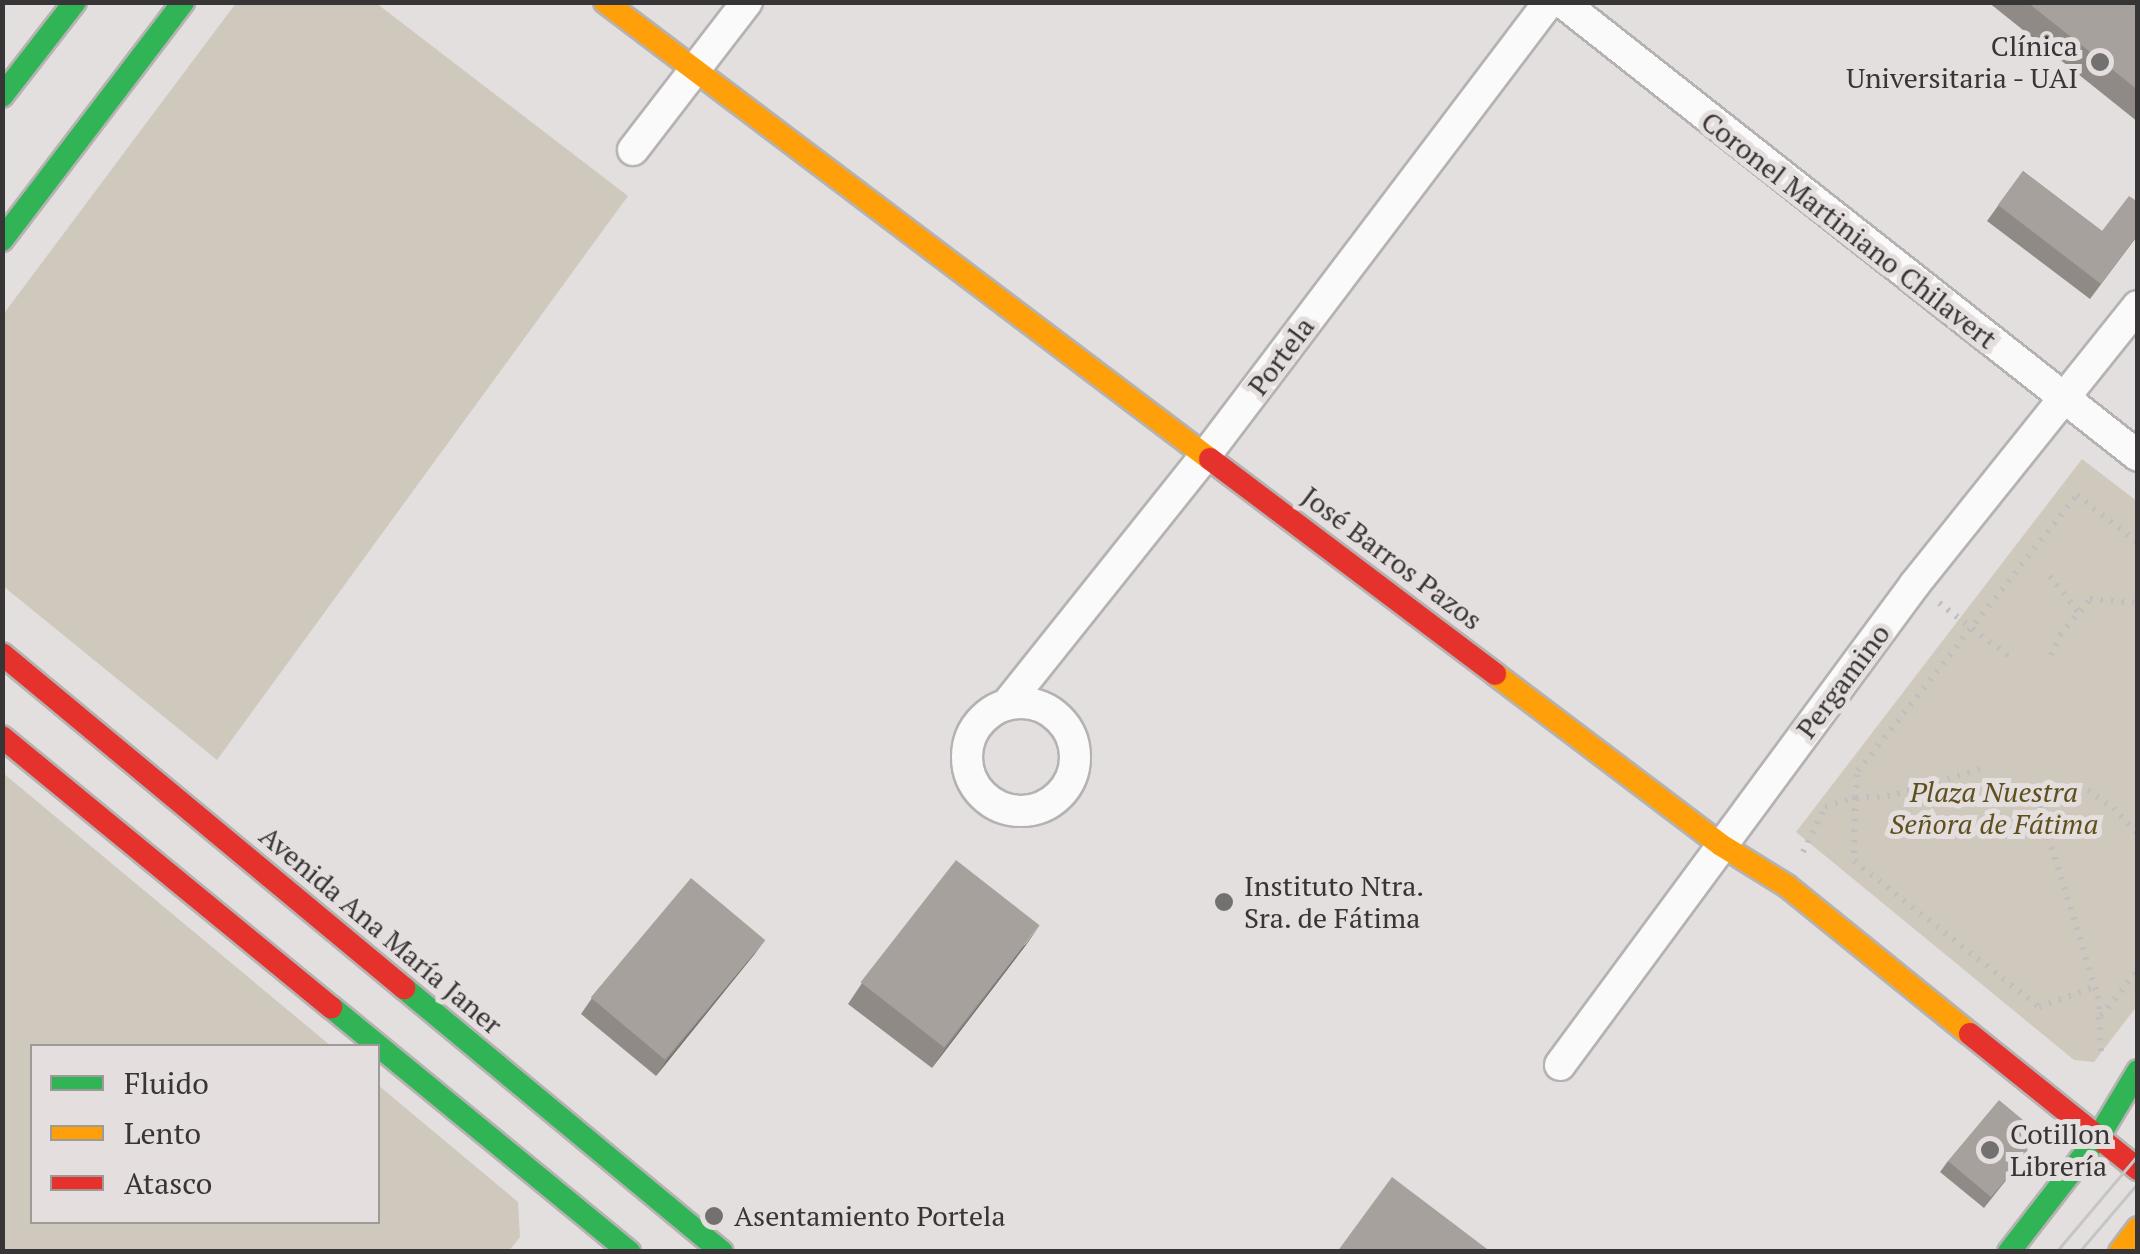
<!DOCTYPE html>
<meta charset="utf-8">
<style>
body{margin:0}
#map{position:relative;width:2140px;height:1254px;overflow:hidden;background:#e3dfdf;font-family:"PT Serif",serif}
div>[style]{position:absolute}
.green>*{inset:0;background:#cfc9bd}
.path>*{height:6px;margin-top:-3px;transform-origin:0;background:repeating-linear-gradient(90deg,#c0bebe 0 2.5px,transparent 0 10.5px)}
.roads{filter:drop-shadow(2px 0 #b5b2b2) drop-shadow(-2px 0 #b5b2b2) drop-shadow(0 2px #b5b2b2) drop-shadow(0 -2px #b5b2b2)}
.street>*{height:30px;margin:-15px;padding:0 15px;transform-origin:15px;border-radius:15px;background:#fbfafa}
.street>.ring{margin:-15px;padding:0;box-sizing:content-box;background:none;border:30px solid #fbfafa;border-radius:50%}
.fast>*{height:22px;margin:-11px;padding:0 11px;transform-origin:11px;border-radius:11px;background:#30b455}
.slow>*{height:22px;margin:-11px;padding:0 11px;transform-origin:11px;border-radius:11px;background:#ff9f0a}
.jam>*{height:22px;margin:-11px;padding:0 11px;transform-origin:11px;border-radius:11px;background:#e5322d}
.tram>*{height:2.5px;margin:-1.25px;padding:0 1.25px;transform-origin:1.25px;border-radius:1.25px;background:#c6c5c5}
.wall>*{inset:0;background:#908a87}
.shaded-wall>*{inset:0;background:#75716e}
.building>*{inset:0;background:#a7a19d;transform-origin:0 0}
.dots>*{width:28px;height:28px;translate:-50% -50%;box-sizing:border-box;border:5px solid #e4dede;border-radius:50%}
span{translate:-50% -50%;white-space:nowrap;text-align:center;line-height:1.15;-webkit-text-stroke:10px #e4dede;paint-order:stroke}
.poi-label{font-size:28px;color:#373535}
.right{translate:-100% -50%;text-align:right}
.left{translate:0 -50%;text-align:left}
.street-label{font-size:28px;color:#373535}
.park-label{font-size:28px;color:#5f511e;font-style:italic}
.frame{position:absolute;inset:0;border:5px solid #373535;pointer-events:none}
.legend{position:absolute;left:30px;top:1044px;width:350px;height:180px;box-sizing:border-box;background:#e4dede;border:2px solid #9f9a9a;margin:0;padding:12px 18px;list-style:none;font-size:30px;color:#373535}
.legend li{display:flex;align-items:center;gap:20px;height:50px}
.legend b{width:50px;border:2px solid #9f9a9a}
</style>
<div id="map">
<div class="green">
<i style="clip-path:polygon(236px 3px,376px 3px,628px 196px,217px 760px,3px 586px,2px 316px)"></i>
<i style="clip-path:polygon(2082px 459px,2138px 502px,2137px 1006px,2094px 1062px,2074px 1060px,1796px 832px)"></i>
<i style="clip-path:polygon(3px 773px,331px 1046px,32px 1046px,32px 1222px,378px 1222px,378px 1085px,518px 1202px,520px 1237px,509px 1251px,3px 1251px)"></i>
</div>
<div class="path">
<i style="left:2050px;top:576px;width:47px;rotate:51.9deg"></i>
<i style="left:1939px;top:603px;width:89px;rotate:37.3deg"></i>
<i style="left:2051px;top:655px;width:22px;rotate:-66deg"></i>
<i style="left:2060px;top:635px;width:47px;rotate:-50.2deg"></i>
<i style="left:2090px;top:599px;width:48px;rotate:4.8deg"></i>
<i style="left:1980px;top:769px;width:94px;rotate:163.3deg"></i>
<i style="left:1890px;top:796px;width:35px;rotate:177deg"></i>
<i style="left:1855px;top:798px;width:27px;rotate:-84deg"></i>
<i style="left:1858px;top:771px;width:352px;rotate:-51.6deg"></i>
<i style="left:2077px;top:495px;width:78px;rotate:38.2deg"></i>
<i style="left:2088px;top:790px;width:31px;rotate:36deg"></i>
<i style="left:2113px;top:808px;width:36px;rotate:46deg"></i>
<i style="left:2039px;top:807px;width:198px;rotate:72.7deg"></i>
<i style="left:2098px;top:996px;width:60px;rotate:87.1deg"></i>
<i style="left:1803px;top:852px;width:50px;rotate:-63.9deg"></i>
<i style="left:1825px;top:807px;width:31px;rotate:-17deg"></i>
<i style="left:1855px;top:798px;width:63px;rotate:90.9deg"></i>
<i style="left:1854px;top:861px;width:236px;rotate:38.3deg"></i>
<i style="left:2039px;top:1007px;width:59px;rotate:-20deg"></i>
<i style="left:2101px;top:1016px;width:59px;rotate:-51.2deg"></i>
</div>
<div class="roads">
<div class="street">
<i style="left:1562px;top:2px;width:733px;rotate:38.24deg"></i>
<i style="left:633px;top:150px;width:187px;rotate:-52.4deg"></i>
<i class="ring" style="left:967px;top:703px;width:78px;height:78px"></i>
<i style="left:1007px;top:704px;width:319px;rotate:-51.4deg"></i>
<i style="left:1206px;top:455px;width:568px;rotate:-52.87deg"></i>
<i style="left:1560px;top:1065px;width:598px;rotate:-53.57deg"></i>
<i style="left:1915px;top:584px;width:356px;rotate:-51.3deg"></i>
</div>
<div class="fast">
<i style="left:2px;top:96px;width:119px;rotate:-52.2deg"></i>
<i style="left:2px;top:240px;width:299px;rotate:-52.7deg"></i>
<i style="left:404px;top:988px;width:413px;rotate:39.7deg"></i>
<i style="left:331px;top:1007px;width:386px;rotate:39.4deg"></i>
<i style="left:2009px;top:1252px;width:147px;rotate:-52.2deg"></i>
<i style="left:2099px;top:1136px;width:76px;rotate:-59deg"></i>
</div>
<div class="slow">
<i style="left:605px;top:2px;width:758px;rotate:37.07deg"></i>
<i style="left:1495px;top:674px;width:283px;rotate:37.1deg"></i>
<i style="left:1721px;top:845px;width:78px;rotate:31.8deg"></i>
<i style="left:1787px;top:886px;width:235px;rotate:39deg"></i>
<i style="left:2120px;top:1252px;width:30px;rotate:-53deg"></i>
</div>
<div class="jam">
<i style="left:1210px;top:459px;width:357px;rotate:37deg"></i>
<i style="left:2px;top:654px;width:523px;rotate:39.72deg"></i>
<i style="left:2px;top:737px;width:426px;rotate:39.4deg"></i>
<i style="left:1970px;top:1034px;width:216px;rotate:38.8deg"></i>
</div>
</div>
<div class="tram">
<i style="left:2056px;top:1252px;width:127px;rotate:-49.8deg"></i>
<i style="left:2079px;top:1252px;width:91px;rotate:-49.5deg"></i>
</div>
<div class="wall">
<i style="clip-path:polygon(1988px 2px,2138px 2px,2138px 122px)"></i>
<i style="clip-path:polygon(2023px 171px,2102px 231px,2138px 235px,2090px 299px,1987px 221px)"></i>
<i style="clip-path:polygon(765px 940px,656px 1076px,581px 1014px,592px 998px)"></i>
<i style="clip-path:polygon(1026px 945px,932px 1068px,848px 1004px,862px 983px)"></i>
<i style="clip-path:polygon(2027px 1154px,1984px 1208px,1940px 1172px,1948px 1161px)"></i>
</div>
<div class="shaded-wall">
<i style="clip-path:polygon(1040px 925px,1026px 945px,932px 1068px,946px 1048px)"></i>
<i style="clip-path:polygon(765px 940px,754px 955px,656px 1076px,667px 1060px)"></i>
</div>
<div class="building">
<i style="clip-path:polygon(2027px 2px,2138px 2px,2138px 90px)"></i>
<i style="clip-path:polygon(2023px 171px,2102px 231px,2129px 196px,2138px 202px,2138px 234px,2101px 284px,1998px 205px)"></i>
<i style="left:956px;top:860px;width:106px;height:155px;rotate:38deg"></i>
<i style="left:691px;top:878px;width:97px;height:156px;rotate:40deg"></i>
<i style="clip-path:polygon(1999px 1100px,2029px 1125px,2027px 1154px,1991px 1197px,1948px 1161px)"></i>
<i style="clip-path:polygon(1392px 1177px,1491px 1252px,1337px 1252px)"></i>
</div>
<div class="dots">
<i style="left:2100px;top:62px;background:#737070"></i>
<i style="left:1224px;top:902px;background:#737070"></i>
<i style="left:1990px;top:1150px;background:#737070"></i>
<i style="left:714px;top:1216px;background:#737070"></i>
</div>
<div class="poi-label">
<span class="right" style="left:2078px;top:62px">Clínica<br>Universitaria - UAI</span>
<span class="left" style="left:1244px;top:902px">Instituto Ntra.<br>Sra. de Fátima</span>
<span class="left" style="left:2010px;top:1150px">Cotillon<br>Librería</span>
<span class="left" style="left:734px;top:1216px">Asentamiento Portela</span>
</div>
<div class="street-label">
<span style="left:1849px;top:230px;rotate:38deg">Coronel Martiniano Chilavert</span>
<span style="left:1281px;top:356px;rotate:-53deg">Portela</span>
<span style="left:1392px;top:558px;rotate:37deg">José Barros Pazos</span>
<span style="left:1843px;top:681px;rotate:-53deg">Pergamino</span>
<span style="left:381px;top:930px;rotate:40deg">Avenida Ana María Janer</span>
</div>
<div class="park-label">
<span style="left:1994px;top:808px">Plaza Nuestra<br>Señora de Fátima</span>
</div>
<div class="frame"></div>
<ul class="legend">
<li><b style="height:12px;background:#30b455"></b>Fluido</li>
<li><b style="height:12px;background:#ff9f0a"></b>Lento</li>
<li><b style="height:12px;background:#e5322d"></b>Atasco</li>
</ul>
</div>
